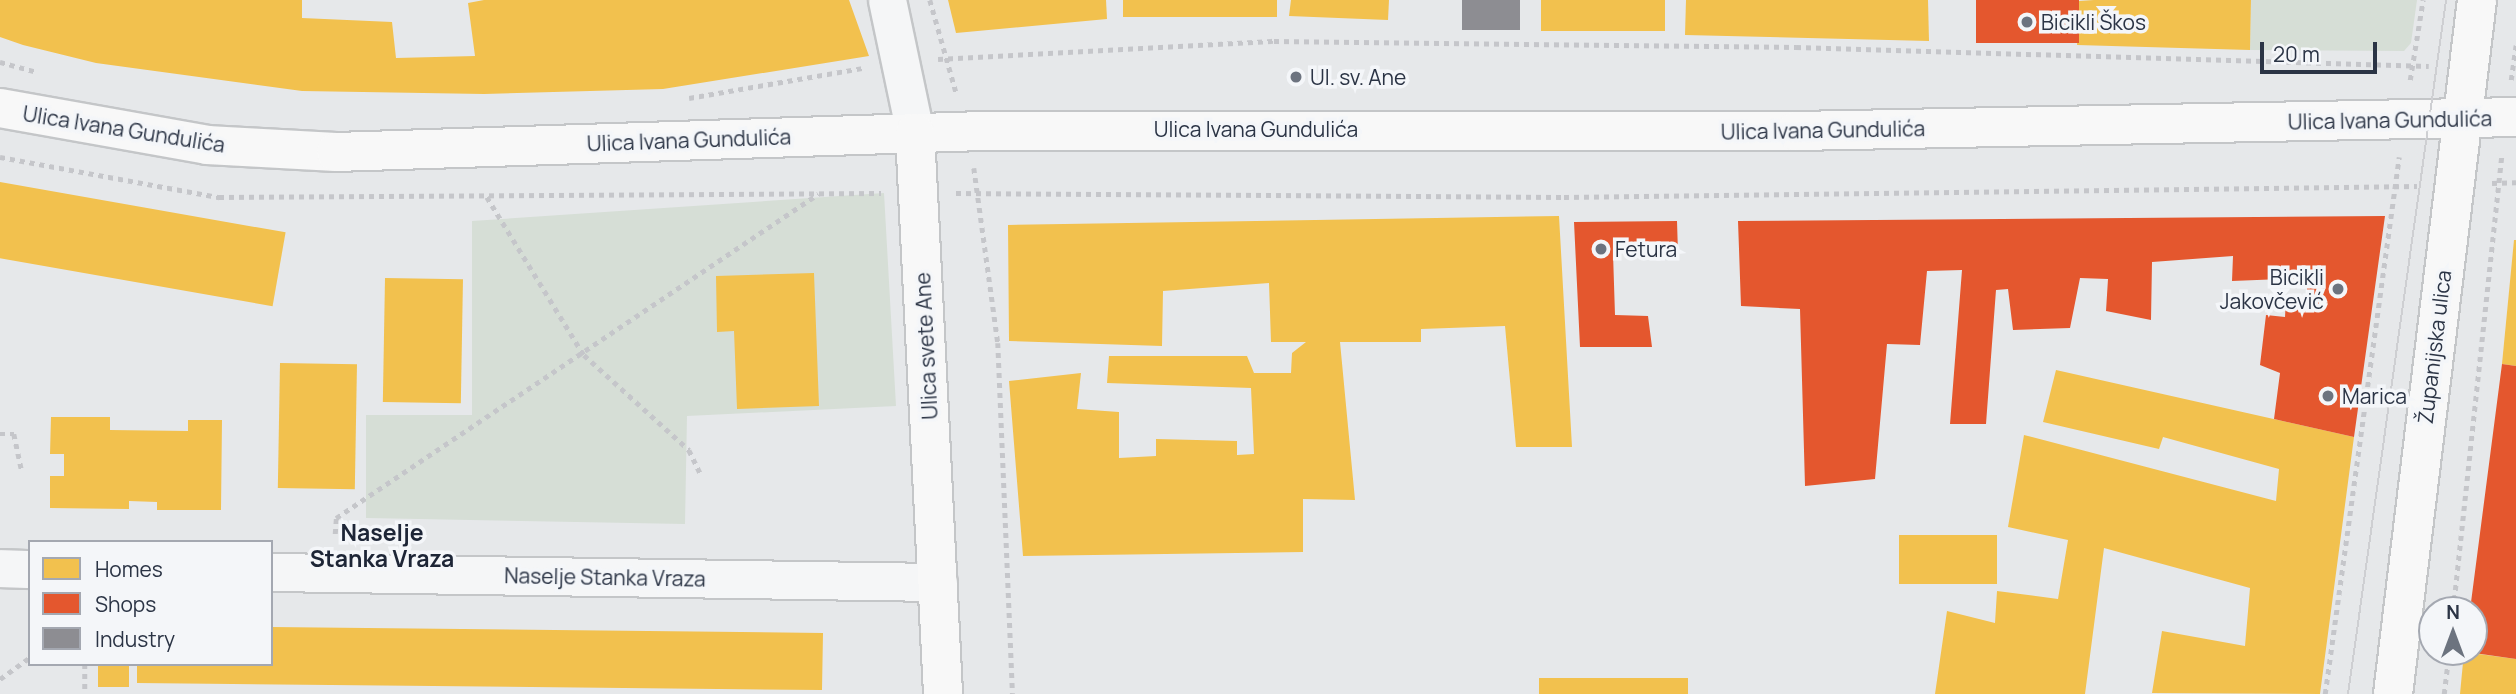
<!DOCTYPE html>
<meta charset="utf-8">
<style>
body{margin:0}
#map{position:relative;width:2516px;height:694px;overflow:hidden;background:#e6e8ea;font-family:Manrope,sans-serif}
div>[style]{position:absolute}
.green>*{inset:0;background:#d6ded6}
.homes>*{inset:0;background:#f2c14e;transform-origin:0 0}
.shops>*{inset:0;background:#e4572e;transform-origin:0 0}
.industry>*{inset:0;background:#8d8d92;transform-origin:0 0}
.path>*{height:4.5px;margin-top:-2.25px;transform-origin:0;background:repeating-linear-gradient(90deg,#c5c6ca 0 5px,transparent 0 10px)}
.roads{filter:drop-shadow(2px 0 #c4c6c8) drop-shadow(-2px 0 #c4c6c8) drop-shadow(0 2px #c4c6c8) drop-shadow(0 -2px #c4c6c8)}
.street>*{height:37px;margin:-18.5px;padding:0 18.5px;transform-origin:18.5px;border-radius:18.5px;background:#f5f6f7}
.secondary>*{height:38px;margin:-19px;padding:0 19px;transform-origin:19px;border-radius:19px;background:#f8f8f8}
.tram>*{height:2px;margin:-1px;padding:0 1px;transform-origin:1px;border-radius:1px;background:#cecfd2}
.dots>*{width:19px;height:19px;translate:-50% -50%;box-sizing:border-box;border:4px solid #f4f6f9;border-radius:50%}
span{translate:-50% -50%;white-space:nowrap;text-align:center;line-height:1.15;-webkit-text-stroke:7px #f4f6f9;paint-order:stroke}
.poi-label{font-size:21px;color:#2b3445}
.left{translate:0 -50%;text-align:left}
.right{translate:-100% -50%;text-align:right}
.street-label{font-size:21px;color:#2b3445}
.neighbourhood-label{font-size:23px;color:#1d2536;font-weight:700}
.legend{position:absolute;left:28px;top:540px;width:245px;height:126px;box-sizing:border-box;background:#f4f6f9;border:2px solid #a4a8b1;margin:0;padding:9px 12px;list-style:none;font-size:21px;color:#2b3445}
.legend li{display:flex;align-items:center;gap:14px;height:35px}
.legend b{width:35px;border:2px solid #a4a8b1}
.north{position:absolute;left:2418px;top:596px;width:70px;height:70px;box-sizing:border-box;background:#f4f6f9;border:2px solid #a4a8b1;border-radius:50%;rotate:0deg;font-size:19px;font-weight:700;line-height:28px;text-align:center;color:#2b3445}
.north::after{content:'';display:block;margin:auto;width:24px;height:32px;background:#6c737f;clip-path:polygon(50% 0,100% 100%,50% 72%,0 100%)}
.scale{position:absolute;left:2260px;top:42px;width:117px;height:32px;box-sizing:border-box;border:4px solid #2b3445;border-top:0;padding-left:9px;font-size:21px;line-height:24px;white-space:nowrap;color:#2b3445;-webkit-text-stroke:5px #f4f6f9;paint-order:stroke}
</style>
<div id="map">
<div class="green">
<i style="clip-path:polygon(2251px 0,2417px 0,2411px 43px,2404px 51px,2250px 50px)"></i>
<i style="clip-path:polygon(884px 193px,896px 406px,687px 416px,685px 524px,366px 518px,366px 415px,472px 415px,472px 221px)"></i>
</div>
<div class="homes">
<i style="clip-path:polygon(0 0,302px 0,302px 18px,392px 22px,396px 58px,475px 56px,468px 3px,484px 0,849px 0,869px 56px,663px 89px,484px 94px,302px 91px,96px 63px,23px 45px,0 37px)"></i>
<i style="clip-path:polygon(948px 0,1106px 0,1107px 19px,956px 33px)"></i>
<i style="left:1123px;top:0;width:154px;height:17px"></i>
<i style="clip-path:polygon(1291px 0,1389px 0,1388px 20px,1289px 16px)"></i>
<i style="left:1541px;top:0;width:124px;height:31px"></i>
<i style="clip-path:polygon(1686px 0,1928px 0,1929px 41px,1685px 35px)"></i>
<i style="clip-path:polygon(2094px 0,2251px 0,2250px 50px,2077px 45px,2079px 1px)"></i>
<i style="left:0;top:182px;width:290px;height:75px;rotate:10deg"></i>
<i style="clip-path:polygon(1559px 216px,1572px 447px,1516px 447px,1505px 326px,1421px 329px,1421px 342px,1340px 342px,1355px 500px,1303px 499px,1303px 552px,1023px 556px,1009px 381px,1081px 373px,1077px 409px,1119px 412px,1119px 458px,1156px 456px,1156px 439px,1237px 441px,1237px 455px,1254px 454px,1251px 388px,1107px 383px,1109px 356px,1247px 356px,1254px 373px,1291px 373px,1292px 353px,1306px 342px,1271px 342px,1269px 283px,1163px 291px,1162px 346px,1009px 341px,1008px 225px)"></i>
<i style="clip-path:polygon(2514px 240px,2516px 240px,2516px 366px,2502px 364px)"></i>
<i style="clip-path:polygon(814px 273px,819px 406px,737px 409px,734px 331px,717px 332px,716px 276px)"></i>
<i style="left:385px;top:278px;width:78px;height:124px;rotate:1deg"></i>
<i style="left:280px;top:363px;width:77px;height:125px;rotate:1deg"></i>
<i style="clip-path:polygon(2056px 370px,2354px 437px,2320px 694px,2152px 693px,2162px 631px,2245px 646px,2250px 588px,2104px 548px,2085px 694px,1935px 694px,1947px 611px,1995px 623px,1997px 591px,2058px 599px,2068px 540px,2008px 527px,2024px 435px,2276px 501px,2279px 469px,2163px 437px,2159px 449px,2043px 422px)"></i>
<i style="clip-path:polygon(51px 417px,110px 417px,110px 430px,188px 431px,188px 420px,222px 420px,221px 510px,157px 510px,157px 502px,129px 501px,129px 509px,50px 508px,50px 476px,64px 476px,64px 454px,50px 454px)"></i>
<i style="left:1997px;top:535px;width:49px;height:98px;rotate:90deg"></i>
<i style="clip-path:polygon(271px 627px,823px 633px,822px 690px,137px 683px,137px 664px,271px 664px)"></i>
<i style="clip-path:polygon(2464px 652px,2516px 659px,2516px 694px,2460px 694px)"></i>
<i style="left:98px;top:664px;width:31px;height:23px"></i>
<i style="left:1539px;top:678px;width:149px;height:16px"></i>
</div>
<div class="shops">
<i style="left:1976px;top:0;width:103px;height:43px"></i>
<i style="clip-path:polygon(2385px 216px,2354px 437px,2274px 419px,2280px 373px,2260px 365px,2266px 315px,2285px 317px,2286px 299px,2307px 304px,2307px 278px,2232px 281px,2233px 256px,2152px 262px,2151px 320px,2106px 311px,2108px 279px,2080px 278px,2070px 328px,2013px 330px,2008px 289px,1996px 290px,1986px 424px,1950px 424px,1962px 270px,1927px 271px,1920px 345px,1887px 344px,1875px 479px,1805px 486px,1800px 309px,1741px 306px,1738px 221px)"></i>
<i style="clip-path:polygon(1677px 221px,1678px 253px,1613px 253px,1615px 315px,1648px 316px,1652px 347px,1580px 347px,1574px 222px)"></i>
<i style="clip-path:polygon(2502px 364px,2516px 366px,2516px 659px,2474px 653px,2474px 610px,2470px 610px)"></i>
</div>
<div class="industry">
<i style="left:1462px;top:0;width:58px;height:30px"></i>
</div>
<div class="path">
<i style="left:930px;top:0;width:96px;rotate:74.2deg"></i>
<i style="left:938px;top:59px;width:336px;rotate:-3.1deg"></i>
<i style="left:1274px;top:41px;width:522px;rotate:0.66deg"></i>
<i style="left:1796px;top:47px;width:633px;rotate:1.72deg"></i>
<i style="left:0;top:62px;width:38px;rotate:15deg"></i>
<i style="left:2410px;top:80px;width:81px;rotate:-80.8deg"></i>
<i style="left:2511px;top:80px;width:35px;rotate:-82deg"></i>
<i style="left:689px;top:98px;width:177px;rotate:-9.8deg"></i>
<i style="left:0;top:157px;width:223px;rotate:10.4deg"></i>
<i style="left:219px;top:197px;width:662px;rotate:-0.35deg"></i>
<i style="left:974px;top:168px;width:177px;rotate:82.2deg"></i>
<i style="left:998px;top:343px;width:351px;rotate:87.6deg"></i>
<i style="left:2492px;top:183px;width:24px;rotate:-2deg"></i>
<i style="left:956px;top:193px;width:608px;rotate:0.38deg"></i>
<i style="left:1564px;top:197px;width:853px;rotate:-0.74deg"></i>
<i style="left:487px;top:197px;width:185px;rotate:58.5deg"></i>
<i style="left:584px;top:355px;width:142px;rotate:42.1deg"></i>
<i style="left:689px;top:450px;width:25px;rotate:64deg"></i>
<i style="left:0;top:434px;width:14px"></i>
<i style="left:14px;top:434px;width:38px;rotate:78deg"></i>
<i style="left:335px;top:534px;width:16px;rotate:-86deg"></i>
<i style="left:336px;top:518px;width:581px;rotate:-33.91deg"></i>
<i style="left:2453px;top:610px;width:458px;rotate:-83.9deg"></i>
<i style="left:85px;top:664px;width:30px;rotate:90deg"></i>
<i style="left:0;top:679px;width:37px;rotate:-36deg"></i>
<i style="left:2325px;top:694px;width:542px;rotate:-82.15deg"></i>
<i style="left:2444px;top:694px;width:42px;rotate:-83.2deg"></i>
</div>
<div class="roads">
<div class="street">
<i style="left:887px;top:0;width:136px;rotate:78.1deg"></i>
<i style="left:0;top:568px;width:30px;rotate:2deg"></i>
<i style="left:271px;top:572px;width:667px;rotate:0.86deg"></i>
</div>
<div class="secondary">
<i style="left:0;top:108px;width:210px;rotate:10.1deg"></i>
<i style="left:207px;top:145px;width:129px;rotate:3.1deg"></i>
<i style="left:336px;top:152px;width:646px;rotate:-1.86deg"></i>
<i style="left:982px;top:131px;width:814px"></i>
<i style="left:1796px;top:131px;width:720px;rotate:-1.11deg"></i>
<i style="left:915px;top:133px;width:562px;rotate:87.14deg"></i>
<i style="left:2393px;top:694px;width:699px;rotate:-83.1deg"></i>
</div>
</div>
<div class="tram">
<i style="left:2348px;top:694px;width:701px;rotate:-81.96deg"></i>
</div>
<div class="dots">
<i style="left:2027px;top:22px;background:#6c737f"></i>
<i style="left:1296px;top:77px;background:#6c737f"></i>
<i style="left:1601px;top:249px;background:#6c737f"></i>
<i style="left:2338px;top:289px;background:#6c737f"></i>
<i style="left:2328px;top:396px;background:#6c737f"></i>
</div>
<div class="poi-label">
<span class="left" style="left:2041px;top:22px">Bicikli Škos</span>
<span class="left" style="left:1310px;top:77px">Ul. sv. Ane</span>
<span class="left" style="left:1615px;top:249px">Fetura</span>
<span class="right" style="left:2324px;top:289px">Bicikli<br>Jakovčević</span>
<span class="left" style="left:2342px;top:396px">Marica</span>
</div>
<div class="street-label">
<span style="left:2390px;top:120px;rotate:-1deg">Ulica Ivana Gundulića</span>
<span style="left:124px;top:129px;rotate:9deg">Ulica Ivana Gundulića</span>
<span style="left:1256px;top:129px">Ulica Ivana Gundulića</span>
<span style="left:1823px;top:130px;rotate:-1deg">Ulica Ivana Gundulića</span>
<span style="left:689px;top:140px;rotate:-2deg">Ulica Ivana Gundulića</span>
<span style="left:926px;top:346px;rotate:-93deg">Ulica svete Ane</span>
<span style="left:2434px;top:347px;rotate:-83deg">Županijska ulica</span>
<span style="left:605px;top:577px;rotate:1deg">Naselje Stanka Vraza</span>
</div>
<div class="neighbourhood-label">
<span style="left:382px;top:545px">Naselje<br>Stanka Vraza</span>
</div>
<ul class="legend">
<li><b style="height:19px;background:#f2c14e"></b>Homes</li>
<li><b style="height:19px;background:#e4572e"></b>Shops</li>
<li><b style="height:19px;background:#8d8d92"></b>Industry</li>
</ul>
<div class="north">N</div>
<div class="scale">20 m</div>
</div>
